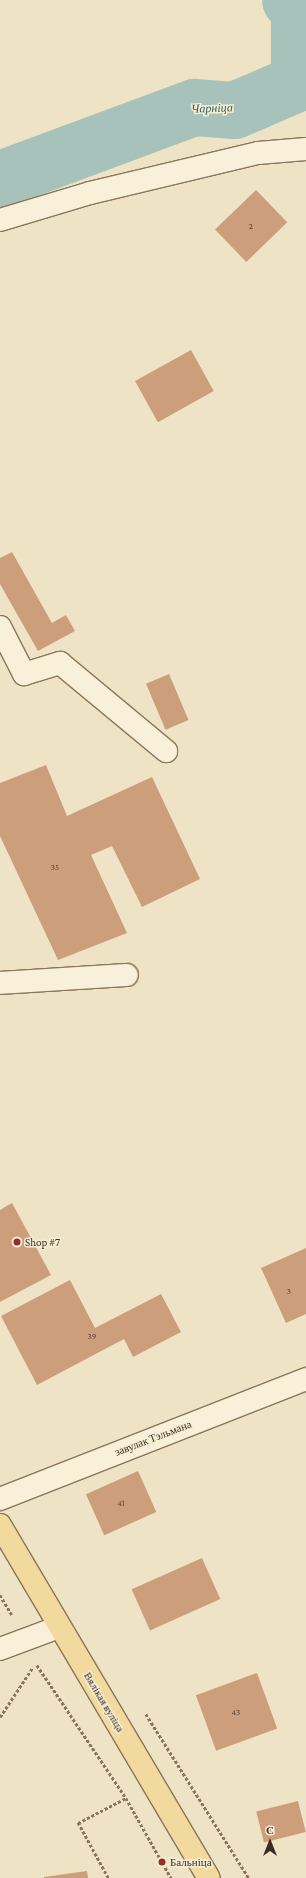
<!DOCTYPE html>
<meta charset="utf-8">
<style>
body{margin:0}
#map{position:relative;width:306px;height:1878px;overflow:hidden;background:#efe3c6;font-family:"Crimson Pro",serif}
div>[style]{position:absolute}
.river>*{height:57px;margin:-28.5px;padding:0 28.5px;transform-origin:28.5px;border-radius:28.5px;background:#a7c2bb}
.building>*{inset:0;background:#cd9e7b;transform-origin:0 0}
.path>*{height:2.5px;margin-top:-1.25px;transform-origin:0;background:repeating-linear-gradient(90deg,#8a755b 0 3px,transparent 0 5px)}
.roads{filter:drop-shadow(1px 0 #8a755b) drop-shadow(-1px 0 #8a755b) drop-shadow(0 1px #8a755b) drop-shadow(0 -1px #8a755b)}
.minor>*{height:22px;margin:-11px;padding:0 11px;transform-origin:11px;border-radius:11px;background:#f9f0d9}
.major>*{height:22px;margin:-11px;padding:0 11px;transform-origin:11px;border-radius:11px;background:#f2d99e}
.dots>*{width:11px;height:11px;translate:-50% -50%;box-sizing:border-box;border:2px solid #f6edd5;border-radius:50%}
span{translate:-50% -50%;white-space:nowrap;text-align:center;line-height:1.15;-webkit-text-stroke:3px #f6edd5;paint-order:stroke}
.number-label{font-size:9px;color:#5f4936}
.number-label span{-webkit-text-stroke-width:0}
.poi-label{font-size:11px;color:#3a2d1f}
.left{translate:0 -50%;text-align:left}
.street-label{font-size:11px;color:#3a2d1f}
.water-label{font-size:12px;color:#2e5a58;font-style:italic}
.north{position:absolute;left:250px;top:1822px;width:40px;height:40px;-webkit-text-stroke:3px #f6edd5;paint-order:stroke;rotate:0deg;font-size:11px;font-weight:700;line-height:16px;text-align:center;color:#3a2d1f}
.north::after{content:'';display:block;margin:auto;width:14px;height:18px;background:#3a2d1f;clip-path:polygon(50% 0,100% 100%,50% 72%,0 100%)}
</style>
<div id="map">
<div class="river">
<i style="left:0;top:179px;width:207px;rotate:-20.4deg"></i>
<i style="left:194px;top:107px;width:40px;rotate:4.3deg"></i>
<i style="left:234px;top:110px;width:71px;rotate:-23.3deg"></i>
<i style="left:299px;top:82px;width:71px;rotate:-90deg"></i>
<i style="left:299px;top:11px;width:14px;rotate:-129deg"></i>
</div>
<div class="building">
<i style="left:256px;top:190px;width:45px;height:57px;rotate:46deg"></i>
<i style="left:191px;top:350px;width:47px;height:64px;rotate:61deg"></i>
<i style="clip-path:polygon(12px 552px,52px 623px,66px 615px,75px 631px,38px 651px,0 584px,0 558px)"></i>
<i style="left:169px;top:674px;width:50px;height:25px;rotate:67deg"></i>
<i style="clip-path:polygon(46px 765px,67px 816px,152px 777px,200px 879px,142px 907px,112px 846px,91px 855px,127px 933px,58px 960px,0 836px,0 783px)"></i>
<i style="clip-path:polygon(12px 1203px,51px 1275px,0 1302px,0 1210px)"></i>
<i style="clip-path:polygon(306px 1248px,306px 1314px,286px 1323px,261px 1268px)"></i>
<i style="clip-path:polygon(70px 1280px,95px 1328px,161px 1294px,181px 1332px,133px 1357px,124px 1339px,37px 1385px,1px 1316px)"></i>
<i style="left:138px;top:1471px;width:45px;height:57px;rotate:66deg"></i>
<i style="left:202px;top:1558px;width:45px;height:77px;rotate:66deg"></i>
<i style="left:257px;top:1673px;width:59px;height:65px;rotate:70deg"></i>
<i style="left:298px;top:1801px;width:32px;height:43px;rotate:76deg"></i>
<i style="clip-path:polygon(87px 1871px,88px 1878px,44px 1878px,44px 1877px)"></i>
</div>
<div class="path">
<i style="left:0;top:1595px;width:23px;rotate:59deg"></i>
<i style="left:37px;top:1665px;width:160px;rotate:56.2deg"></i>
<i style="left:126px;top:1798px;width:92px;rotate:60.6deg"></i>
<i style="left:146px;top:1714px;width:194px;rotate:57.9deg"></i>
<i style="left:0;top:1717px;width:60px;rotate:-56.6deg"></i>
<i style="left:108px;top:1878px;width:63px;rotate:-118.6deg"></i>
<i style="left:78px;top:1823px;width:54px;rotate:-27.5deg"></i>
</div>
<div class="roads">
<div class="minor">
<i style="left:0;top:220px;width:94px;rotate:-16.7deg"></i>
<i style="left:90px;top:193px;width:173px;rotate:-13.4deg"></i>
<i style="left:258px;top:153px;width:48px;rotate:-4.8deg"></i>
<i style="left:0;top:627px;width:53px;rotate:62.9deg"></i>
<i style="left:24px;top:674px;width:38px;rotate:-17deg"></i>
<i style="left:60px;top:663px;width:138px;rotate:39.7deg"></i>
<i style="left:0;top:983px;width:127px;rotate:-3.6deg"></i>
<i style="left:0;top:1499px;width:329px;rotate:-21.4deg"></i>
<i style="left:0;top:1649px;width:63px;rotate:-20.4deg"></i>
</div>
<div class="major">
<i style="left:0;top:1525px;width:410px;rotate:59.4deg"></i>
</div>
</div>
<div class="dots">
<i style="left:17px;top:1242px;background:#9a2b2b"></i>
<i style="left:162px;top:1862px;background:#9a2b2b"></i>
</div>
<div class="number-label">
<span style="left:251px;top:226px">2</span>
<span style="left:55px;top:867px">35</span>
<span style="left:289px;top:1291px">3</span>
<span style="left:92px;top:1336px">39</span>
<span style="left:121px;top:1503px">41</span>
<span style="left:236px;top:1712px">43</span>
</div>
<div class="poi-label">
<span class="left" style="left:25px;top:1242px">Shop #7</span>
<span class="left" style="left:170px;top:1862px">Бальніца</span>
</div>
<div class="street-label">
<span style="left:153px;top:1438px;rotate:-21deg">завулак Тэльмана</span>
<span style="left:104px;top:1702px;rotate:59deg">Вялікая вуліца</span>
</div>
<div class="water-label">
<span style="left:212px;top:109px;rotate:-2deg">Чарніца</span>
</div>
<div class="north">С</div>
</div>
